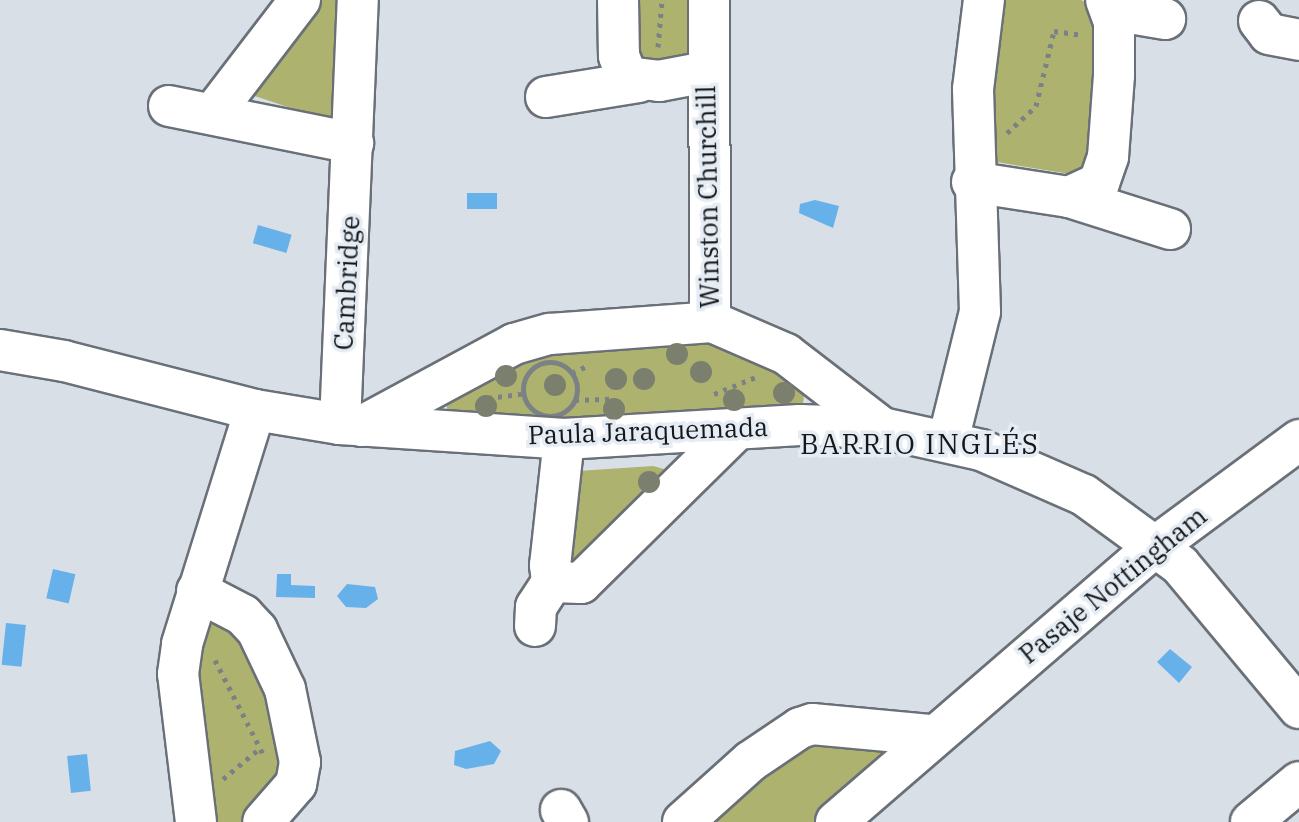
<!DOCTYPE html>
<meta charset="utf-8">
<style>
body{margin:0}
#map{position:relative;width:1299px;height:822px;overflow:hidden;background:#d8dfe7;font-family:"IBM Plex Serif",serif}
div>[style]{position:absolute}
.green>*{inset:0;background:#adb26f}
.water>*{inset:0;background:#67b1ea;transform-origin:0 0}
.path>*{height:5px;margin-top:-2.5px;transform-origin:0;background:repeating-linear-gradient(90deg,#7c8186 0 4px,transparent 0 10px)}
.path>.ring{margin:-2.5px;padding:0;box-sizing:content-box;background:none;border:5px solid #7c8186;border-radius:50%}
.roads{filter:drop-shadow(2px 0 #6a7077) drop-shadow(-2px 0 #6a7077) drop-shadow(0 2px #6a7077) drop-shadow(0 -2px #6a7077)}
.minor>*{height:40px;margin:-20px;padding:0 20px;transform-origin:20px;border-radius:20px;background:#fff}
.trees>*{width:22px;height:22px;margin:-11px;border-radius:50%;background:#7b7f6d}
span{translate:-50% -50%;white-space:nowrap;text-align:center;line-height:1.15;-webkit-text-stroke:7px #e5ecf4;paint-order:stroke}
.street-label{font-size:26px;color:#15181a}
.neighbourhood-label{font-size:28px;color:#15181a;letter-spacing:2px}
</style>
<div id="map">
<div class="green">
<i style="clip-path:polygon(309px 0,349px 0,335px 117px,318px 117px,249px 94px)"></i>
<i style="clip-path:polygon(631px 0,692px 0,692px 58px,642px 66px,631px 52px)"></i>
<i style="clip-path:polygon(995px 0,1081px 0,1103px 11px,1090px 167px,1076px 175px,997px 162px,991px 148px)"></i>
<i style="clip-path:polygon(724px 339px,805px 388px,802px 411px,561px 427px,452px 417px,447px 410px,447px 396px,537px 350px)"></i>
<i style="clip-path:polygon(653px 466px,664px 469px,666px 477px,577px 569px,563px 556px,578px 471px)"></i>
<i style="clip-path:polygon(226px 617px,258px 664px,284px 763px,253px 822px,203px 822px,188px 696px,203px 625px)"></i>
<i style="clip-path:polygon(801px 740px,892px 749px,825px 822px,701px 822px)"></i>
</div>
<div class="water">
<i style="left:497px;top:193px;width:16px;height:30px;rotate:90deg"></i>
<i style="clip-path:polygon(815px 200px,839px 206px,833px 228px,799px 213px,800px 204px)"></i>
<i style="left:258px;top:225px;width:35px;height:19px;rotate:16deg"></i>
<i style="left:53px;top:569px;width:23px;height:30px;rotate:13deg"></i>
<i style="clip-path:polygon(277px 574px,291px 574px,291px 585px,315px 586px,315px 598px,276px 597px)"></i>
<i style="clip-path:polygon(347px 584px,375px 587px,378px 599px,366px 608px,346px 607px,337px 596px)"></i>
<i style="left:6px;top:623px;width:20px;height:42px;rotate:6deg"></i>
<i style="clip-path:polygon(1170px 649px,1192px 667px,1179px 683px,1157px 662px)"></i>
<i style="clip-path:polygon(490px 741px,501px 751px,494px 764px,466px 769px,454px 765px,455px 751px)"></i>
<i style="left:87px;top:754px;width:37px;height:20px;rotate:84deg"></i>
</div>
<div class="path">
<i style="left:658px;top:47px;width:47px;rotate:-85.1deg"></i>
<i style="left:1007px;top:133px;width:40px;rotate:-43deg"></i>
<i style="left:1036px;top:106px;width:77px;rotate:-76.5deg"></i>
<i style="left:1054px;top:31px;width:29px;rotate:8deg"></i>
<i class="ring" style="left:523px;top:362px;width:49px;height:49px"></i>
<i style="left:572px;top:373px;width:19px;rotate:-25deg"></i>
<i style="left:714px;top:394px;width:45px;rotate:-22deg"></i>
<i style="left:488px;top:398px;width:34px;rotate:-7deg"></i>
<i style="left:575px;top:400px;width:37px;rotate:-2deg"></i>
<i style="left:215px;top:660px;width:106px;rotate:62.9deg"></i>
<i style="left:223px;top:779px;width:47px;rotate:-39.8deg"></i>
</div>
<div class="roads">
<div class="minor">
<i style="left:618px;top:0;width:56px;rotate:89deg"></i>
<i style="left:619px;top:56px;width:22px;rotate:69deg"></i>
<i style="left:627px;top:77px;width:32px;rotate:7deg"></i>
<i style="left:659px;top:81px;width:48px;rotate:-10.8deg"></i>
<i style="left:709px;top:0;width:322px;rotate:89.8deg"></i>
<i style="left:1112px;top:10px;width:54px;rotate:9.6deg"></i>
<i style="left:1259px;top:21px;width:16px;rotate:52deg"></i>
<i style="left:1269px;top:34px;width:31px;rotate:11deg"></i>
<i style="left:546px;top:97px;width:94px;rotate:-9.2deg"></i>
<i style="left:169px;top:106px;width:188px;rotate:11.4deg"></i>
<i style="left:215px;top:111px;width:140px;rotate:-52.6deg"></i>
<i style="left:972px;top:182px;width:98px;rotate:8.8deg"></i>
<i style="left:1069px;top:197px;width:33px;rotate:-25deg"></i>
<i style="left:1099px;top:183px;width:28px;rotate:-71deg"></i>
<i style="left:1108px;top:157px;width:82px;rotate:-85.8deg"></i>
<i style="left:1114px;top:75px;width:53px;rotate:-90deg"></i>
<i style="left:1114px;top:22px;width:23px;rotate:-110deg"></i>
<i style="left:1069px;top:197px;width:106px;rotate:17.6deg"></i>
<i style="left:0;top:350px;width:65px;rotate:9.8deg"></i>
<i style="left:64px;top:361px;width:197px;rotate:14.4deg"></i>
<i style="left:255px;top:410px;width:86px;rotate:9.4deg"></i>
<i style="left:340px;top:424px;width:225px;rotate:3.8deg"></i>
<i style="left:564px;top:439px;width:236px;rotate:-3.4deg"></i>
<i style="left:800px;top:425px;width:82px;rotate:2.1deg"></i>
<i style="left:882px;top:428px;width:101px;rotate:12.5deg"></i>
<i style="left:981px;top:450px;width:112px;rotate:23.6deg"></i>
<i style="left:1084px;top:495px;width:119px;rotate:36.1deg"></i>
<i style="left:1180px;top:565px;width:186px;rotate:50.2deg"></i>
<i style="left:340px;top:424px;width:424px;rotate:-87.6deg"></i>
<i style="left:362px;top:426px;width:173px;rotate:-28.3deg"></i>
<i style="left:514px;top:344px;width:37px;rotate:-16deg"></i>
<i style="left:550px;top:334px;width:162px;rotate:-4.2deg"></i>
<i style="left:712px;top:322px;width:81px;rotate:23.4deg"></i>
<i style="left:786px;top:354px;width:121px;rotate:37.6deg"></i>
<i style="left:564px;top:439px;width:127px;rotate:96.3deg"></i>
<i style="left:550px;top:565px;width:17px;rotate:83deg"></i>
<i style="left:552px;top:582px;width:29px;rotate:2deg"></i>
<i style="left:581px;top:583px;width:219px;rotate:-44.6deg"></i>
<i style="left:948px;top:441px;width:133px;rotate:-76.1deg"></i>
<i style="left:980px;top:312px;width:223px;rotate:-91.8deg"></i>
<i style="left:973px;top:89px;width:90px;rotate:-83deg"></i>
<i style="left:197px;top:591px;width:52px;rotate:27.6deg"></i>
<i style="left:243px;top:615px;width:21px;rotate:47deg"></i>
<i style="left:257px;top:630px;width:65px;rotate:64.6deg"></i>
<i style="left:285px;top:689px;width:75px;rotate:78.4deg"></i>
<i style="left:300px;top:762px;width:22px;rotate:100deg"></i>
<i style="left:296px;top:784px;width:50px;rotate:131deg"></i>
<i style="left:535px;top:626px;width:19px;rotate:-87deg"></i>
<i style="left:536px;top:607px;width:30px;rotate:-57deg"></i>
<i style="left:561px;top:810px;width:14px;rotate:60deg"></i>
<i style="left:196px;top:822px;width:149px;rotate:-96.9deg"></i>
<i style="left:178px;top:674px;width:30px;rotate:-82deg"></i>
<i style="left:182px;top:644px;width:245px;rotate:-72.7deg"></i>
<i style="left:683px;top:822px;width:91px;rotate:-41.9deg"></i>
<i style="left:751px;top:761px;width:59px;rotate:-34deg"></i>
<i style="left:800px;top:728px;width:13px;rotate:-18deg"></i>
<i style="left:812px;top:724px;width:120px;rotate:5.3deg"></i>
<i style="left:836px;top:822px;width:423px;rotate:-40.8deg"></i>
<i style="left:1156px;top:546px;width:178px;rotate:-36.5deg"></i>
<i style="left:1251px;top:822px;width:62px;rotate:-39.8deg"></i>
</div>
</div>
<div class="trees">
<i style="left:677px;top:354px"></i>
<i style="left:701px;top:372px"></i>
<i style="left:506px;top:376px"></i>
<i style="left:616px;top:379px"></i>
<i style="left:644px;top:379px"></i>
<i style="left:555px;top:385px"></i>
<i style="left:784px;top:393px"></i>
<i style="left:734px;top:400px"></i>
<i style="left:486px;top:406px"></i>
<i style="left:614px;top:409px"></i>
<i style="left:649px;top:482px"></i>
</div>
<div class="street-label">
<span style="left:708px;top:197px;rotate:-91deg">Winston Churchill</span>
<span style="left:347px;top:283px;rotate:-87deg">Cambridge</span>
<span style="left:648px;top:431px;rotate:-2deg">Paula Jaraquemada</span>
<span style="left:1113px;top:585px;rotate:-39deg">Pasaje Nottingham</span>
</div>
<div class="neighbourhood-label">
<span style="left:920px;top:444px">BARRIO INGLÉS</span>
</div>
</div>
